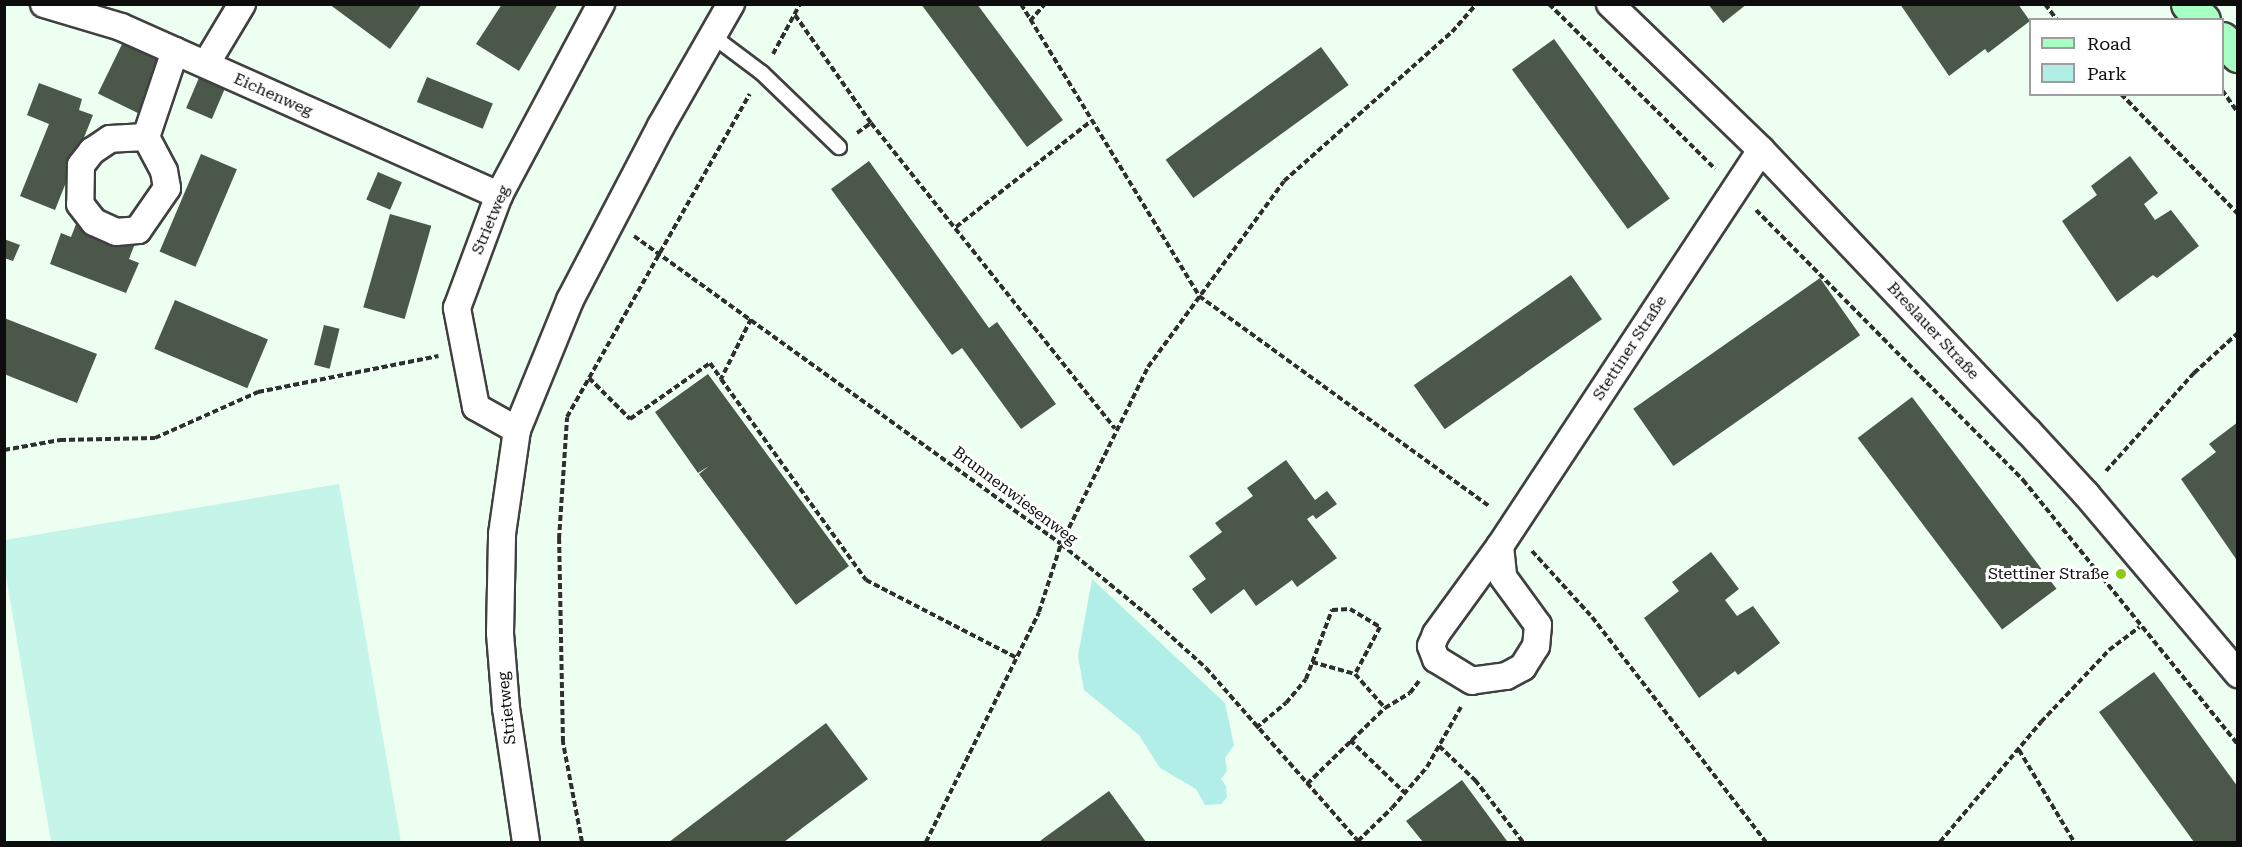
<!DOCTYPE html>
<meta charset="utf-8">
<style>
body{margin:0}
#map{position:relative;width:2242px;height:847px;overflow:hidden;background:#edfff1;font-family:"Roboto Serif",serif}
div>[style]{position:absolute}
.green>*{inset:0;background:#b2eee8}
.pitch>*{inset:0;background:#c5f4e9}
.building>*{inset:0;background:#4b5748;transform-origin:0 0}
.path>*{height:4px;margin-top:-2px;transform-origin:0;background:repeating-linear-gradient(90deg,#2f2f2f 0 6px,transparent 0 9px)}
.roads{filter:drop-shadow(2px 0 #404040) drop-shadow(-2px 0 #404040) drop-shadow(0 2px #404040) drop-shadow(0 -2px #404040)}
.lane>*{height:14px;margin:-7px;padding:0 7px;transform-origin:7px;border-radius:7px;background:#fff}
.street>*{height:26px;margin:-13px;padding:0 13px;transform-origin:13px;border-radius:13px;background:#fff}
.secondary>*{height:33px;margin:-16.5px;padding:0 16.5px;transform-origin:16.5px;border-radius:16.5px;background:#a8ffc3}
.dots>*{width:16px;height:16px;translate:-50% -50%;box-sizing:border-box;border:3px solid #fff;border-radius:50%}
span{translate:-50% -50%;white-space:nowrap;text-align:center;line-height:1.15;-webkit-text-stroke:6px #fff;paint-order:stroke}
.street-label{font-size:16px;color:#0d0d0d}
.poi-label{font-size:16px;color:#0d0d0d}
.right{translate:-100% -50%;text-align:right}
.frame{position:absolute;inset:0;border:6px solid #0d0d0d;pointer-events:none}
.legend{position:absolute;left:2029px;top:18px;width:195px;height:78px;box-sizing:border-box;background:#fff;border:2px solid #9e9e9e;margin:0;padding:8px 10px;list-style:none;font-size:18px;color:#0d0d0d}
.legend li{display:flex;align-items:center;gap:12px;height:30px}
.legend b{width:30px;border:2px solid #9e9e9e}
</style>
<div id="map">
<div class="green">
<i style="clip-path:polygon(1092px 579px,1225px 703px,1234px 745px,1225px 758px,1227px 771px,1221px 779px,1226px 786px,1227px 797px,1221px 804px,1205px 805px,1196px 789px,1160px 768px,1139px 735px,1084px 690px,1078px 656px)"></i>
</div>
<div class="pitch">
<i style="clip-path:polygon(339px 484px,401px 842px,51px 842px,5px 570px,5px 540px)"></i>
</div>
<div class="building">
<i style="clip-path:polygon(329px 4px,422px 4px,390px 49px)"></i>
<i style="clip-path:polygon(502px 4px,558px 4px,519px 71px,476px 44px)"></i>
<i style="clip-path:polygon(921px 4px,977px 4px,1063px 120px,1027px 147px)"></i>
<i style="clip-path:polygon(1708px 4px,1747px 4px,1723px 23px)"></i>
<i style="clip-path:polygon(1900px 4px,2018px 4px,2030px 21px,1988px 53px,1985px 49px,1949px 76px)"></i>
<i style="left:126px;top:36px;width:46px;height:64px;rotate:26deg"></i>
<i style="left:1554px;top:39px;width:197px;height:52px;rotate:54deg"></i>
<i style="left:1321px;top:47px;width:47px;height:192px;rotate:54deg"></i>
<i style="left:201px;top:73px;width:28px;height:38px;rotate:23deg"></i>
<i style="left:427px;top:77px;width:71px;height:27px;rotate:22deg"></i>
<i style="clip-path:polygon(39px 83px,82px 99px,79px 110px,93px 115px,55px 210px,20px 196px,49px 124px,27px 115px)"></i>
<i style="left:201px;top:154px;width:39px;height:106px;rotate:23deg"></i>
<i style="clip-path:polygon(2130px 156px,2158px 193px,2144px 204px,2155px 220px,2171px 210px,2199px 246px,2157px 278px,2153px 275px,2117px 302px,2062px 221px,2097px 195px,2091px 186px)"></i>
<i style="clip-path:polygon(869px 161px,989px 328px,997px 322px,1056px 404px,1021px 429px,962px 348px,952px 355px,831px 189px)"></i>
<i style="left:378px;top:172px;width:26px;height:30px;rotate:23deg"></i>
<i style="left:390px;top:214px;width:43px;height:97px;rotate:16deg"></i>
<i style="clip-path:polygon(78px 219px,136px 241px,129px 259px,139px 263px,126px 293px,50px 264px,61px 233px,71px 237px)"></i>
<i style="clip-path:polygon(4px 239px,20px 245px,13px 261px,4px 258px)"></i>
<i style="left:1571px;top:275px;width:54px;height:192px;rotate:55deg"></i>
<i style="left:1820px;top:278px;width:70px;height:228px;rotate:55deg"></i>
<i style="left:175px;top:300px;width:101px;height:53px;rotate:23deg"></i>
<i style="clip-path:polygon(4px 318px,97px 354px,77px 403px,4px 374px)"></i>
<i style="left:324px;top:325px;width:16px;height:41px;rotate:14deg"></i>
<i style="clip-path:polygon(708px 374px,849px 566px,796px 605px,699px 474px,709px 466px,698px 473px,655px 412px)"></i>
<i style="left:1912px;top:397px;width:240px;height:68px;rotate:53deg"></i>
<i style="clip-path:polygon(2238px 422px,2238px 558px,2236px 559px,2181px 479px,2216px 452px,2209px 444px)"></i>
<i style="clip-path:polygon(1286px 460px,1315px 500px,1327px 491px,1337px 504px,1316px 519px,1313px 515px,1307px 519px,1337px 558px,1297px 587px,1292px 580px,1256px 606px,1244px 589px,1211px 614px,1192px 589px,1206px 579px,1189px 556px,1222px 532px,1215px 523px,1253px 496px,1247px 488px)"></i>
<i style="clip-path:polygon(1711px 552px,1739px 589px,1725px 600px,1737px 616px,1753px 606px,1780px 643px,1738px 675px,1735px 671px,1699px 698px,1644px 618px,1679px 591px,1672px 582px)"></i>
<i style="clip-path:polygon(2154px 672px,2238px 787px,2238px 842px,2194px 842px,2099px 712px)"></i>
<i style="clip-path:polygon(826px 723px,868px 779px,805px 826px,784px 842px,669px 842px)"></i>
<i style="clip-path:polygon(1462px 780px,1507px 841px,1509px 842px,1423px 842px,1406px 821px)"></i>
<i style="clip-path:polygon(1109px 791px,1146px 842px,1039px 842px,1044px 838px)"></i>
</div>
<div class="path">
<i style="left:1021px;top:4px;width:342px;rotate:58.6deg"></i>
<i style="left:1199px;top:296px;width:359px;rotate:35.9deg"></i>
<i style="left:1549px;top:4px;width:234px;rotate:44.8deg"></i>
<i style="left:2045px;top:4px;width:20px;rotate:53deg"></i>
<i style="left:795px;top:15px;width:132px;rotate:54.9deg"></i>
<i style="left:871px;top:123px;width:391px;rotate:51.4deg"></i>
<i style="left:2123px;top:20px;width:8px"></i>
<i style="left:1030px;top:21px;width:23px;rotate:-49deg"></i>
<i style="left:773px;top:54px;width:57px;rotate:-61.6deg"></i>
<i style="left:2222px;top:90px;width:28px;rotate:55deg"></i>
<i style="left:2121px;top:94px;width:168px;rotate:45.7deg"></i>
<i style="left:857px;top:133px;width:17px;rotate:-36deg"></i>
<i style="left:1756px;top:210px;width:380px;rotate:45.3deg"></i>
<i style="left:2023px;top:480px;width:341px;rotate:50.9deg"></i>
<i style="left:956px;top:227px;width:170px;rotate:-38.1deg"></i>
<i style="left:634px;top:236px;width:526px;rotate:35.8deg"></i>
<i style="left:1061px;top:544px;width:109px;rotate:39.4deg"></i>
<i style="left:1145px;top:613px;width:82px;rotate:42deg"></i>
<i style="left:1206px;top:668px;width:232px;rotate:48.7deg"></i>
<i style="left:751px;top:319px;width:67px;rotate:116.6deg"></i>
<i style="left:721px;top:379px;width:248px;rotate:54.2deg"></i>
<i style="left:866px;top:580px;width:170px;rotate:27.3deg"></i>
<i style="left:589px;top:378px;width:58px;rotate:45deg"></i>
<i style="left:630px;top:419px;width:98px;rotate:-35deg"></i>
<i style="left:710px;top:363px;width:19px;rotate:55deg"></i>
<i style="left:4px;top:450px;width:57px;rotate:-10.1deg"></i>
<i style="left:60px;top:440px;width:95px;rotate:-1.2deg"></i>
<i style="left:155px;top:438px;width:113px;rotate:-24.1deg"></i>
<i style="left:258px;top:392px;width:184px;rotate:-11.3deg"></i>
<i style="left:2106px;top:471px;width:132px;rotate:-48.1deg"></i>
<i style="left:2194px;top:373px;width:59px;rotate:-42.3deg"></i>
<i style="left:1532px;top:551px;width:89px;rotate:47.7deg"></i>
<i style="left:1592px;top:617px;width:284px;rotate:52.3deg"></i>
<i style="left:1312px;top:662px;width:45px;rotate:15.6deg"></i>
<i style="left:1256px;top:728px;width:39px;rotate:-40deg"></i>
<i style="left:1286px;top:703px;width:31px;rotate:-50deg"></i>
<i style="left:1306px;top:679px;width:74px;rotate:-69.4deg"></i>
<i style="left:1332px;top:610px;width:18px;rotate:-3deg"></i>
<i style="left:1350px;top:609px;width:35px;rotate:31deg"></i>
<i style="left:1380px;top:627px;width:53px;rotate:118deg"></i>
<i style="left:1355px;top:674px;width:45px;rotate:48.6deg"></i>
<i style="left:1385px;top:708px;width:29px;rotate:-31deg"></i>
<i style="left:1410px;top:693px;width:15px;rotate:-53deg"></i>
<i style="left:1350px;top:740px;width:76px;rotate:43.9deg"></i>
<i style="left:1439px;top:746px;width:50px;rotate:43.4deg"></i>
<i style="left:1475px;top:780px;width:78px;rotate:52.3deg"></i>
<i style="left:2019px;top:750px;width:107px;rotate:59.1deg"></i>
<i style="left:1307px;top:784px;width:109px;rotate:-44.3deg"></i>
<i style="left:1358px;top:841px;width:47px;rotate:-44.1deg"></i>
<i style="left:1392px;top:808px;width:54px;rotate:-49.5deg"></i>
<i style="left:1427px;top:767px;width:69px;rotate:-60.5deg"></i>
<i style="left:582px;top:842px;width:102px;rotate:-100.8deg"></i>
<i style="left:563px;top:742px;width:203px;rotate:-91.1deg"></i>
<i style="left:559px;top:539px;width:122px;rotate:-86.2deg"></i>
<i style="left:567px;top:417px;width:371px;rotate:-60.5deg"></i>
<i style="left:926px;top:842px;width:256px;rotate:-63.8deg"></i>
<i style="left:1039px;top:612px;width:71px;rotate:-72.1deg"></i>
<i style="left:1061px;top:544px;width:197px;rotate:-63.8deg"></i>
<i style="left:1148px;top:367px;width:230px;rotate:-53.8deg"></i>
<i style="left:1284px;top:181px;width:225px;rotate:-41.6deg"></i>
<i style="left:1452px;top:32px;width:37px;rotate:-49deg"></i>
<i style="left:1940px;top:842px;width:157px;rotate:-49.9deg"></i>
<i style="left:2041px;top:722px;width:99px;rotate:-46.6deg"></i>
<i style="left:2109px;top:650px;width:38px;rotate:-37deg"></i>
</div>
<div class="roads">
<div class="lane">
<i style="left:714px;top:37px;width:60px;rotate:36.9deg"></i>
<i style="left:762px;top:73px;width:107px;rotate:43.9deg"></i>
</div>
<div class="street">
<i style="left:44px;top:4px;width:80px;rotate:16.6deg"></i>
<i style="left:121px;top:27px;width:414px;rotate:24deg"></i>
<i style="left:1610px;top:4px;width:210px;rotate:44deg"></i>
<i style="left:1761px;top:150px;width:388px;rotate:46.5deg"></i>
<i style="left:2028px;top:431px;width:86px;rotate:47.4deg"></i>
<i style="left:2086px;top:494px;width:236px;rotate:49.8deg"></i>
<i style="left:206px;top:64px;width:70px;rotate:-59deg"></i>
<i style="left:146px;top:137px;width:36px;rotate:177deg"></i>
<i style="left:110px;top:139px;width:22px;rotate:146deg"></i>
<i style="left:92px;top:151px;width:18px;rotate:128deg"></i>
<i style="left:81px;top:165px;width:39px;rotate:91deg"></i>
<i style="left:80px;top:204px;width:23px;rotate:52deg"></i>
<i style="left:94px;top:222px;width:24px;rotate:24deg"></i>
<i style="left:116px;top:232px;width:22px;rotate:-5deg"></i>
<i style="left:138px;top:230px;width:51px;rotate:-55.4deg"></i>
<i style="left:167px;top:188px;width:17px;rotate:-100deg"></i>
<i style="left:164px;top:171px;width:38px;rotate:-118deg"></i>
<i style="left:146px;top:137px;width:91px;rotate:-71.4deg"></i>
<i style="left:517px;top:430px;width:47px;rotate:-150.7deg"></i>
<i style="left:476px;top:407px;width:101px;rotate:-100.9deg"></i>
<i style="left:457px;top:308px;width:121px;rotate:-69.6deg"></i>
<i style="left:499px;top:195px;width:217px;rotate:-61.9deg"></i>
<i style="left:1500px;top:546px;width:31px;rotate:84deg"></i>
<i style="left:1503px;top:577px;width:59px;rotate:53.9deg"></i>
<i style="left:1538px;top:625px;width:21px;rotate:95deg"></i>
<i style="left:1536px;top:646px;width:25px;rotate:122deg"></i>
<i style="left:1523px;top:667px;width:19px;rotate:152deg"></i>
<i style="left:1506px;top:676px;width:34px;rotate:172deg"></i>
<i style="left:1472px;top:681px;width:42px;rotate:-148.6deg"></i>
<i style="left:1436px;top:659px;width:14px;rotate:-111deg"></i>
<i style="left:1431px;top:646px;width:13px;rotate:-67deg"></i>
<i style="left:1436px;top:634px;width:109px;rotate:-54deg"></i>
<i style="left:1500px;top:546px;width:474px;rotate:-56.6deg"></i>
<i style="left:526px;top:842px;width:135px;rotate:-98.5deg"></i>
<i style="left:506px;top:708px;width:75px;rotate:-94.6deg"></i>
<i style="left:500px;top:633px;width:99px;rotate:-88.8deg"></i>
<i style="left:502px;top:534px;width:105px;rotate:-81.8deg"></i>
<i style="left:517px;top:430px;width:140px;rotate:-67.8deg"></i>
<i style="left:570px;top:300px;width:196px;rotate:-62.4deg"></i>
<i style="left:661px;top:126px;width:141px;rotate:-60.2deg"></i>
</div>
<div class="secondary">
<i style="left:2188px;top:4px;width:22px;rotate:47deg"></i>
<i style="left:2222px;top:39px;width:23px;rotate:45deg"></i>
</div>
</div>
<div class="dots">
<i style="left:2121px;top:574px;background:#88cc16"></i>
</div>
<div class="street-label">
<span style="left:273px;top:95px;rotate:24deg">Eichenweg</span>
<span style="left:491px;top:220px;rotate:-67deg">Strietweg</span>
<span style="left:1933px;top:331px;rotate:47deg">Breslauer Straße</span>
<span style="left:1630px;top:348px;rotate:-57deg">Stettiner Straße</span>
<span style="left:1015px;top:496px;rotate:37deg">Brunnenwiesenweg</span>
<span style="left:507px;top:708px;rotate:-96deg">Strietweg</span>
</div>
<div class="poi-label">
<span class="right" style="left:2109px;top:574px">Stettiner Straße</span>
</div>
<div class="frame"></div>
<ul class="legend">
<li><b style="height:8px;background:#a8ffc3"></b>Road</li>
<li><b style="height:16px;background:#b2eee8"></b>Park</li>
</ul>
</div>
